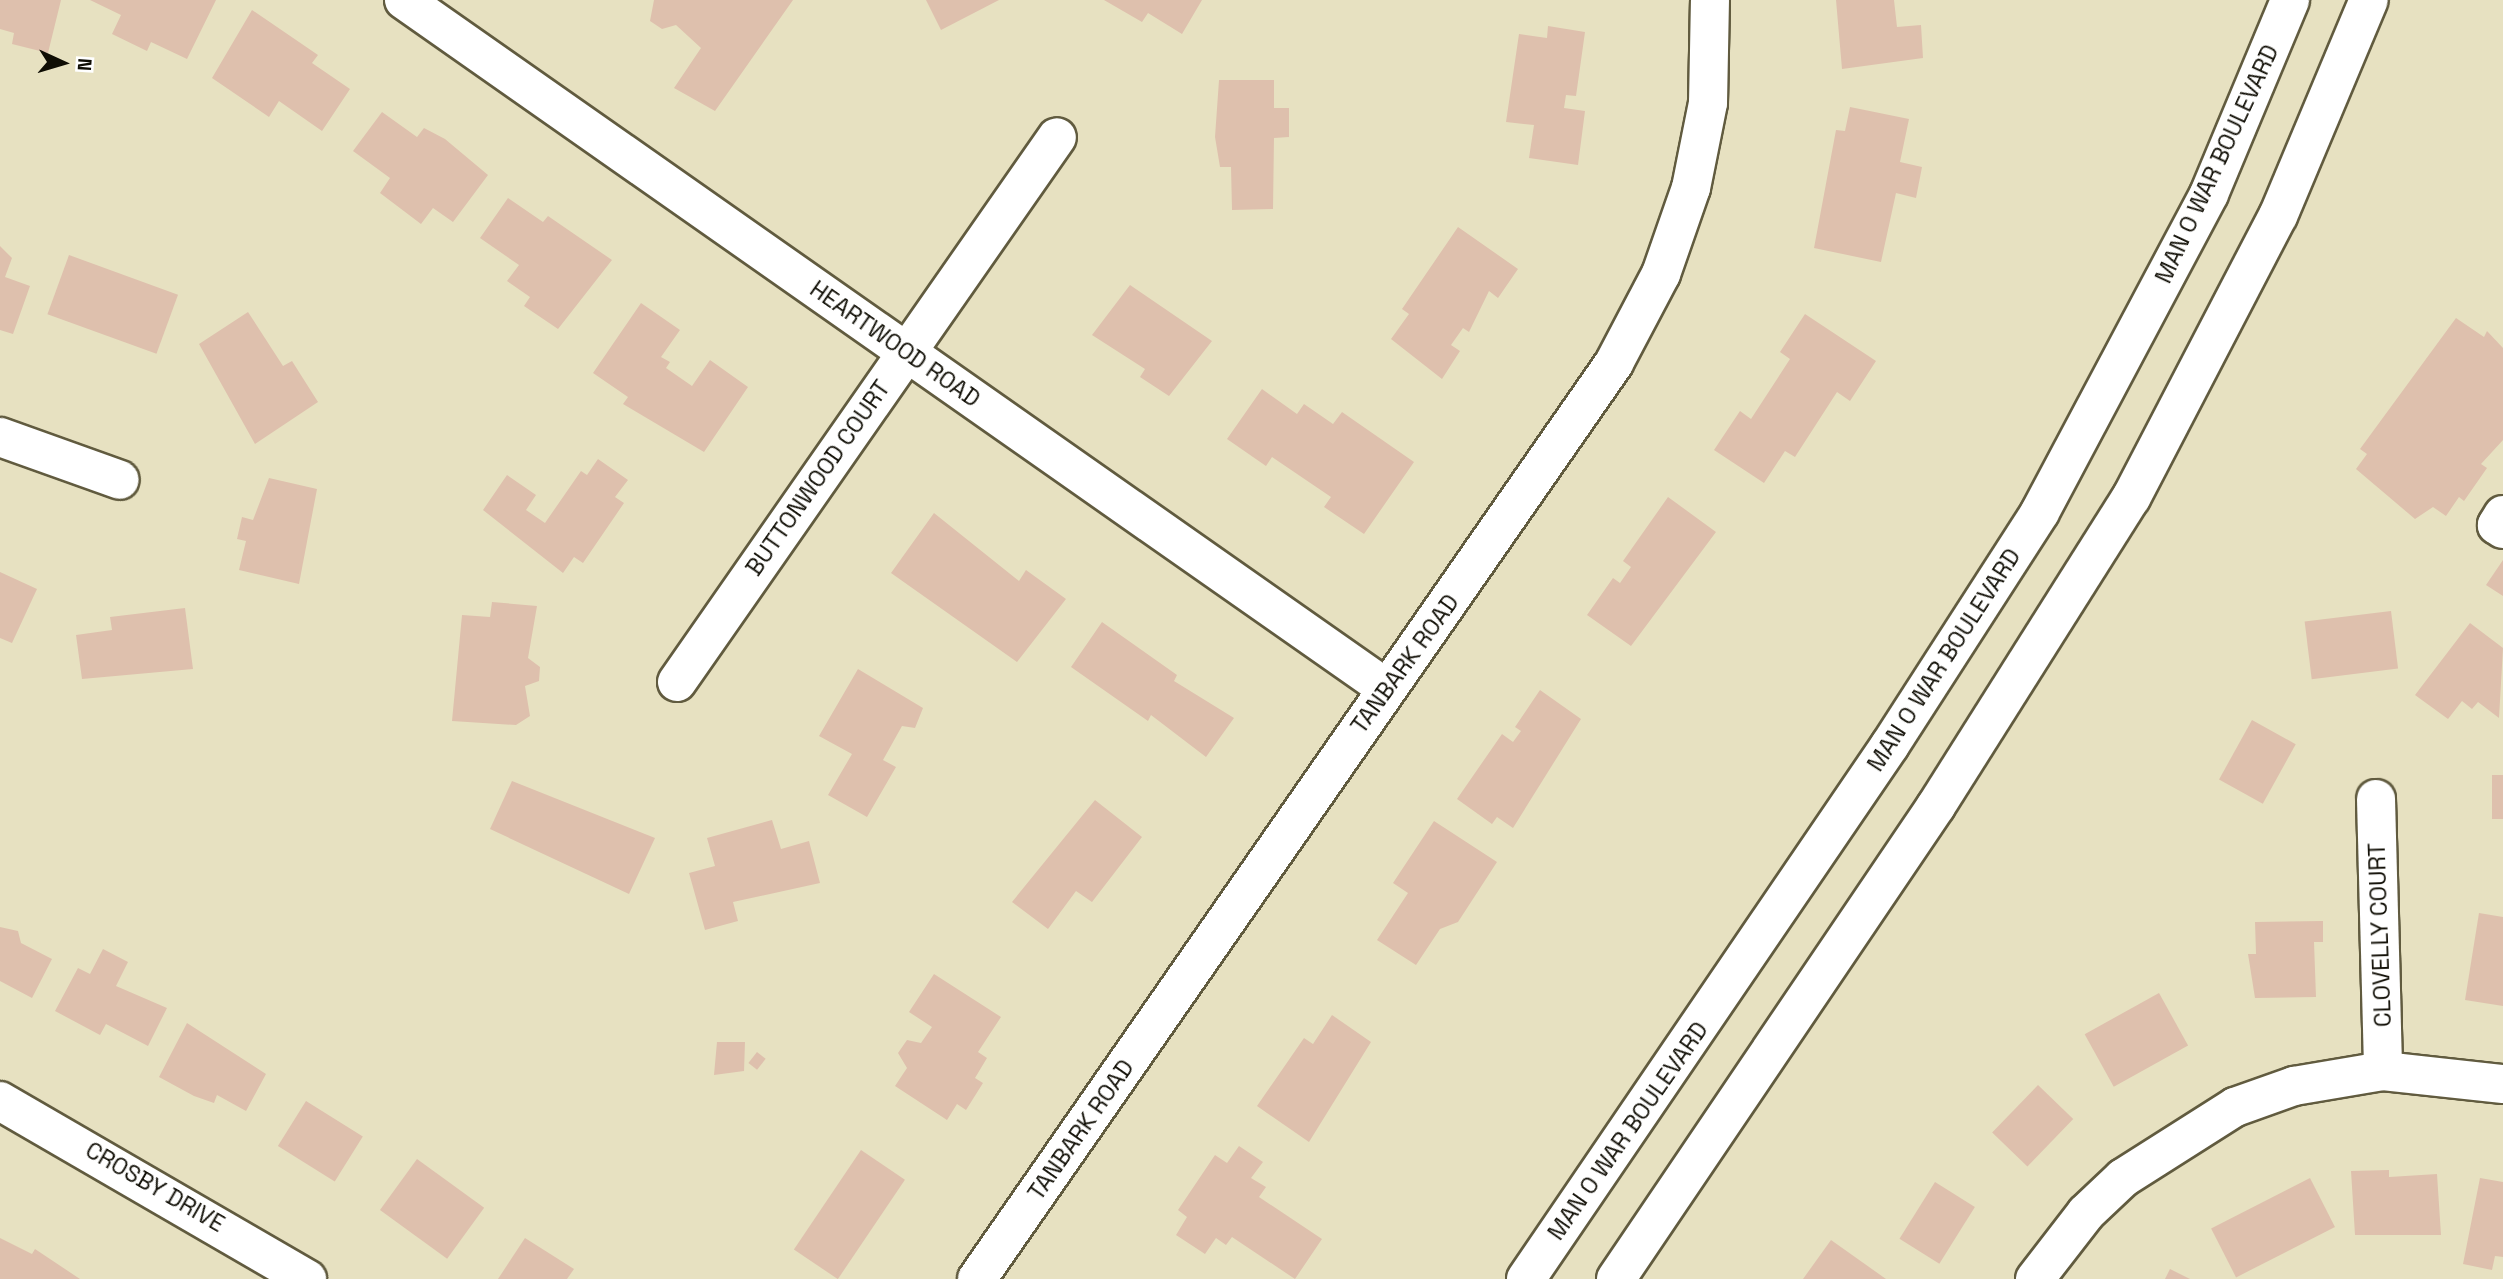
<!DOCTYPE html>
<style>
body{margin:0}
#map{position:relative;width:2503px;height:1279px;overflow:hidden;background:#e7e1c1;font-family:"Space Grotesk",sans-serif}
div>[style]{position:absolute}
.building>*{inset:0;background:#dec0ad;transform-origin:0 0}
.roads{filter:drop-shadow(2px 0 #615b3f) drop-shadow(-2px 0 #615b3f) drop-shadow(0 2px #615b3f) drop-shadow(0 -2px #615b3f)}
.street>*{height:38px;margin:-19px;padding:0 19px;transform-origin:19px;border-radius:19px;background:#fff}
.primary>*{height:38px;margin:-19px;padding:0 19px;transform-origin:19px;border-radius:19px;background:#fff}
span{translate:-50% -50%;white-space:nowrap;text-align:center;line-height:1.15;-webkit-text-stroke:5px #fff;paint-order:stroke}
.street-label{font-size:23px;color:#0f0d04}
.north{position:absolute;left:28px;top:28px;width:70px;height:70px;-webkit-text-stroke:5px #fff;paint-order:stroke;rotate:94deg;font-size:19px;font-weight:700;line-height:28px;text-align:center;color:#0f0d04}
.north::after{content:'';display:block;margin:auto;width:24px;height:32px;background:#0f0d04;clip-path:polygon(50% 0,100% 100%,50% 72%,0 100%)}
</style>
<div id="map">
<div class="building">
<i style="clip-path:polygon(0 0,61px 0,48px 53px,12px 44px,14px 33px,0 29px)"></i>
<i style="clip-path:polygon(90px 0,216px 0,187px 59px,151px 42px,147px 51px,112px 34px,121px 15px)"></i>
<i style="clip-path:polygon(654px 0,793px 0,715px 111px,674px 88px,701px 48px,676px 25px,662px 29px,650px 21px)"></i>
<i style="clip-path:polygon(926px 0,999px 0,941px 30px)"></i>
<i style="clip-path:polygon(1104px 0,1202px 0,1182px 34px,1148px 13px,1142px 22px)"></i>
<i style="clip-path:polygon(1836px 0,1894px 0,1897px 27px,1921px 25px,1923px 58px,1842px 69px)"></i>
<i style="clip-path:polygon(252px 10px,318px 55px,312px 63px,350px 89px,322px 131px,279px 101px,269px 117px,212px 78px)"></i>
<i style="clip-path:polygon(1548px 26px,1585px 32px,1576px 96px,1566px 95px,1564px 108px,1585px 111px,1578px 165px,1529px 158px,1534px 125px,1506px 122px,1519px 34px,1547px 38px)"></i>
<i style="clip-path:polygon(1219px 80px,1274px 80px,1274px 108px,1289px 108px,1289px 137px,1274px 138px,1273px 209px,1232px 210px,1231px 167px,1220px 167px,1215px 137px)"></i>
<i style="clip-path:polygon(1850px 107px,1909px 119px,1900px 162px,1922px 167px,1916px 198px,1896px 193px,1881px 262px,1814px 248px,1836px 130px,1845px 131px)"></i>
<i style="clip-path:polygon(382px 112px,417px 137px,424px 128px,445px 139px,488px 175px,453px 222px,433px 208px,421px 224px,380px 193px,390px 178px,353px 151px)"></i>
<i style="clip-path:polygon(508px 198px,543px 222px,548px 216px,612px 260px,558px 329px,524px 306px,530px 297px,507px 281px,519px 265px,480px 238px)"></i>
<i style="clip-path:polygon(1458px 227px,1518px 269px,1498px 298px,1489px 291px,1469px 332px,1463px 328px,1451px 345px,1460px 351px,1442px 379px,1391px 339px,1409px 314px,1402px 309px)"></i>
<i style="clip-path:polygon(0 246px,12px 258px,5px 277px,30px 286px,13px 334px,0 330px)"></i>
<i style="left:69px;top:255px;width:116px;height:63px;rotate:20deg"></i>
<i style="clip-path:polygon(1130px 285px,1212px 341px,1169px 396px,1140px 377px,1145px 369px,1092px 335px)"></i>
<i style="clip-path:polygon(641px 303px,680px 330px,661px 357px,670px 362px,666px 368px,692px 386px,710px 360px,748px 387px,704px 452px,623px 404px,628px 397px,593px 373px)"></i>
<i style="clip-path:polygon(248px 312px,283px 366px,292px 361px,318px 402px,255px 444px,199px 344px)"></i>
<i style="clip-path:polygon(1805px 314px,1876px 361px,1850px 401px,1837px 392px,1795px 457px,1785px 451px,1764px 483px,1714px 450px,1740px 411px,1751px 419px,1790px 359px,1780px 352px)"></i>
<i style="clip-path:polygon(2456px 318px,2484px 337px,2487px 331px,2503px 348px,2503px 440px,2481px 464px,2487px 468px,2464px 501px,2459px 497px,2446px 516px,2433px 507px,2415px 519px,2356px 469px,2367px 454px,2360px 449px)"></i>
<i style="clip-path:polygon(1262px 389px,1297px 414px,1304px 404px,1333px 424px,1342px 412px,1414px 462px,1364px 534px,1324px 507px,1331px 497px,1272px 457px,1266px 466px,1227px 439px)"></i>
<i style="clip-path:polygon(598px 459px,628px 480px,615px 497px,624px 503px,583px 563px,574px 557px,563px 573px,483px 510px,507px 475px,536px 495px,526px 510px,545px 523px,581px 471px,587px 475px)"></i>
<i style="clip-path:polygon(269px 478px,317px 489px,299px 584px,239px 570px,246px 541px,237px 539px,242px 517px,253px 520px)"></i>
<i style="clip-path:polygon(1668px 497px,1716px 532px,1631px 646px,1587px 615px,1613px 578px,1620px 583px,1631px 567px,1623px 561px)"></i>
<i style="clip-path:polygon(934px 513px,1019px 581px,1026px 570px,1066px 599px,1017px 662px,891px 573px)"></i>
<i style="clip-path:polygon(2503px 560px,2503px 596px,2486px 585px)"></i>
<i style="clip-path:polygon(0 572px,37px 589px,12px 643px,0 638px)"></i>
<i style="clip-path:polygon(492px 602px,537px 606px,528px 658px,540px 667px,539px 681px,525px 686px,530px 716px,516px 725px,452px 721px,462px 615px,490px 617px)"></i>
<i style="clip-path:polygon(185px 608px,193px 669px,82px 679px,76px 635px,112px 630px,110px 617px)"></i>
<i style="left:2391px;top:611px;width:58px;height:87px;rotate:83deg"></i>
<i style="clip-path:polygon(1102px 622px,1177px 675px,1174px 681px,1234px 718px,1206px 757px,1151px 715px,1148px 721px,1071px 667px)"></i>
<i style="clip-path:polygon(2470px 623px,2503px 648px,2499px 718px,2478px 702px,2472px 709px,2462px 701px,2448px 719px,2415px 695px)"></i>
<i style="clip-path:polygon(858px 669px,923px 708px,915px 728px,902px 726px,883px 760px,896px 767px,867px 817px,828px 795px,852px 754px,819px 736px)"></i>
<i style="clip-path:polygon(1540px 690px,1581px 719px,1513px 828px,1497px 817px,1492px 824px,1457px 799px,1502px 734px,1513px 742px,1521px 731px,1515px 727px)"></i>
<i style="left:2252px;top:720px;width:50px;height:68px;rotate:29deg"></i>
<i style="left:2492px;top:775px;width:11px;height:44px"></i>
<i style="clip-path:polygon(512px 781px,655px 838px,629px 894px,490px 829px)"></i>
<i style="clip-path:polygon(1095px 800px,1142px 837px,1092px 902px,1076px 891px,1048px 929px,1012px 902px)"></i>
<i style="clip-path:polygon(772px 820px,781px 849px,809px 841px,820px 883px,733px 902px,738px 921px,705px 930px,689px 873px,715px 866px,707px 838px)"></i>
<i style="clip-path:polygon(1434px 821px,1497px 862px,1458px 922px,1440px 929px,1416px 965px,1377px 940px,1408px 893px,1393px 883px)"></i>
<i style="clip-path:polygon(2479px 913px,2503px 917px,2503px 1006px,2465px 1000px)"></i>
<i style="clip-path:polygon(2323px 921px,2323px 942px,2314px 942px,2316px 997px,2255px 998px,2248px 954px,2256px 954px,2255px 922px)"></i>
<i style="clip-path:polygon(0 927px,18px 931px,21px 943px,52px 959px,32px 998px,0 981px)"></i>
<i style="clip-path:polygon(103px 949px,128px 962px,116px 986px,167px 1008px,148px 1046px,106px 1024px,100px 1035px,55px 1011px,78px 968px,90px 974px)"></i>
<i style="clip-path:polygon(934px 974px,1001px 1017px,978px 1052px,987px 1058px,975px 1078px,983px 1083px,966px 1110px,957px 1104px,947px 1120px,895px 1086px,907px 1068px,898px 1053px,907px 1040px,921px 1043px,932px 1027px,909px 1012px)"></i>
<i style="left:2159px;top:993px;width:60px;height:85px;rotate:61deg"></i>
<i style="clip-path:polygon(1332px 1015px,1371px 1042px,1309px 1142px,1257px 1106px,1304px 1038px,1313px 1044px)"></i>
<i style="clip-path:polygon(187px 1023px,266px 1074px,246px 1111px,217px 1095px,214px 1103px,194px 1096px,159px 1077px)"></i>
<i style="clip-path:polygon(717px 1042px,745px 1042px,744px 1071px,714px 1075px)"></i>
<i style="left:757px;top:1052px;width:11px;height:14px;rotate:38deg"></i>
<i style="left:2038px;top:1085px;width:49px;height:66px;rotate:44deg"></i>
<i style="left:306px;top:1101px;width:67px;height:53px;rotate:32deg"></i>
<i style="clip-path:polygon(1239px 1146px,1263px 1162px,1251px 1178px,1266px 1187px,1259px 1197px,1322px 1239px,1295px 1279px,1232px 1237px,1226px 1245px,1216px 1238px,1205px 1254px,1176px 1235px,1187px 1217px,1178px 1210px,1215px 1155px,1227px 1163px)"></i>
<i style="left:861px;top:1150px;width:53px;height:120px;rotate:34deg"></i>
<i style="left:417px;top:1159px;width:83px;height:63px;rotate:36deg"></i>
<i style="clip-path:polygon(2389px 1170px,2389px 1177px,2437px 1174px,2441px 1235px,2355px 1235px,2351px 1171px)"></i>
<i style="left:2310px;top:1178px;width:55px;height:111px;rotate:63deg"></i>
<i style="clip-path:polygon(2480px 1178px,2503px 1182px,2503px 1257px,2495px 1256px,2492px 1270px,2463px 1264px)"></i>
<i style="left:1935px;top:1182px;width:47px;height:67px;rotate:32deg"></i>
<i style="clip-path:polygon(0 1238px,32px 1254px,35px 1249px,80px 1279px,0 1279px)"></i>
<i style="clip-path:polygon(525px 1238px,574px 1269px,567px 1279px,498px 1279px)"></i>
<i style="clip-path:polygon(1831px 1240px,1886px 1279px,1803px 1279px)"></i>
<i style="clip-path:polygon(2170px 1269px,2190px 1279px,2165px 1279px)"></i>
</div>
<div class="roads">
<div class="street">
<i style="left:404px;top:0;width:1199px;rotate:35.02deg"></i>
<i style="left:0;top:437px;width:127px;rotate:19.7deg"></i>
<i style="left:2503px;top:515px;width:12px;rotate:121deg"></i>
<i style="left:2497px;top:525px;width:7px;rotate:34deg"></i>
<i style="left:677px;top:682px;width:664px;rotate:-55.11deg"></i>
<i style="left:2376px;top:799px;width:272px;rotate:88.5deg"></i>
<i style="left:0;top:1101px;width:355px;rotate:30.1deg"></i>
<i style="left:977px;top:1279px;width:1116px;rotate:-55.18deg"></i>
<i style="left:1614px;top:363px;width:101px;rotate:-62.2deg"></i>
<i style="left:1661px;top:274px;width:91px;rotate:-70.8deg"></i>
<i style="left:1691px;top:188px;width:87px;rotate:-78.7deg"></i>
<i style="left:1708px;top:103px;width:103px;rotate:-88.9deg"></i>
<i style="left:2035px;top:1279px;width:83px;rotate:-52.3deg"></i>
<i style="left:2086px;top:1213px;width:51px;rotate:-43.4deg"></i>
<i style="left:2123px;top:1178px;width:133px;rotate:-32.4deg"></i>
<i style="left:2235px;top:1107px;width:63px;rotate:-19.6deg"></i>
<i style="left:2294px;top:1086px;width:90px;rotate:-9.6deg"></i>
<i style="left:2383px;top:1071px;width:121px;rotate:6.2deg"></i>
</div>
<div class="primary">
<i style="left:1526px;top:1279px;width:646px;rotate:-55.72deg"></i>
<i style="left:1890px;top:745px;width:277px;rotate:-57.2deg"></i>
<i style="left:2040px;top:512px;width:360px;rotate:-62deg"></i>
<i style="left:2209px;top:194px;width:210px;rotate:-67.3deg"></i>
<i style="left:1616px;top:1279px;width:571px;rotate:-55.92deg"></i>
<i style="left:1936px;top:806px;width:365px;rotate:-57.7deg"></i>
<i style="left:2131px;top:498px;width:318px;rotate:-62.5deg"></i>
<i style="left:2278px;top:216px;width:234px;rotate:-67.2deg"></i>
</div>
</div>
<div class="street-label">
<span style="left:2217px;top:164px;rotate:-65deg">MAN O WAR BOULEVARD</span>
<span style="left:895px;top:344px;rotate:35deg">HEARTWOOD ROAD</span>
<span style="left:818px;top:478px;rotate:-55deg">BUTTONWOOD COURT</span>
<span style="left:1944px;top:660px;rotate:-57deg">MAN O WAR BOULEVARD</span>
<span style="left:1405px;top:664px;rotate:-54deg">TANBARK ROAD</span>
<span style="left:2380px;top:935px;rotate:-92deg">CLOVELLY COURT</span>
<span style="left:1081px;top:1130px;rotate:-55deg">TANBARK ROAD</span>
<span style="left:1628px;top:1131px;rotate:-55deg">MAN O WAR BOULEVARD</span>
<span style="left:155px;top:1187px;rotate:30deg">CROSBY DRIVE</span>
</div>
<div class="north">N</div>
</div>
